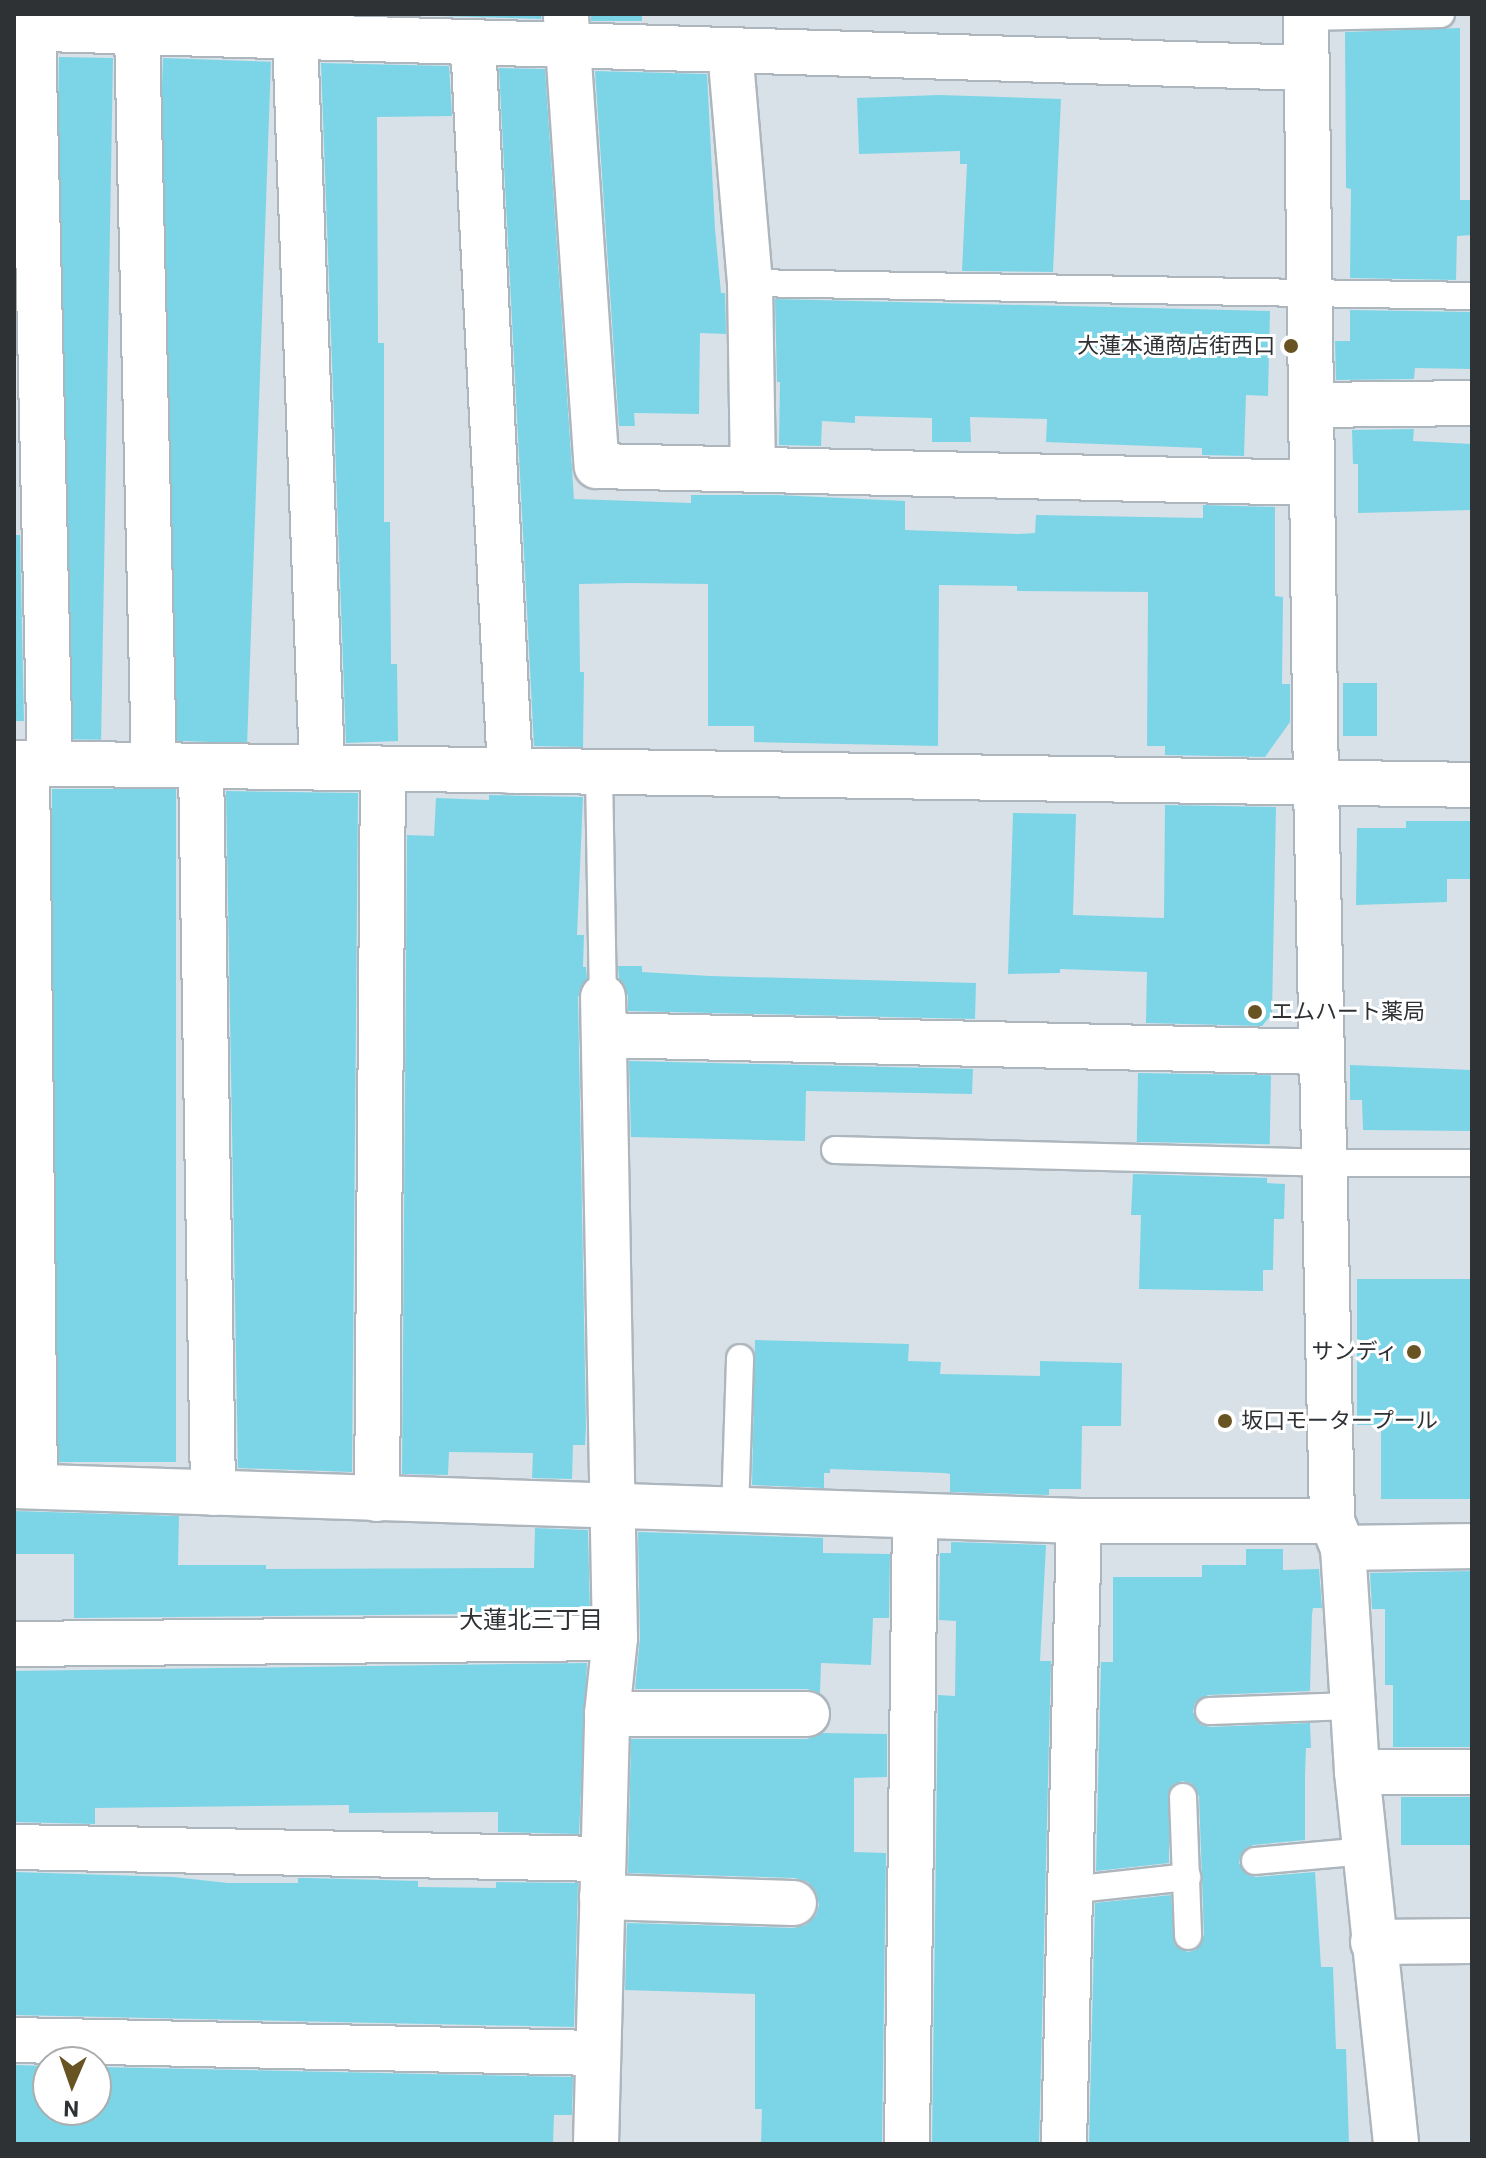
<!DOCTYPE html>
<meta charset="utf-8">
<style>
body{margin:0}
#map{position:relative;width:1486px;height:2158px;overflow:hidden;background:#d8e1e8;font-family:Roboto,"Noto Sans JP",sans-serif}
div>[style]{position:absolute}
.building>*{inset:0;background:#7cd5e6;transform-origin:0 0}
.roads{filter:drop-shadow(2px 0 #adb6bd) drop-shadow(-2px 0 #adb6bd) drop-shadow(0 2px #adb6bd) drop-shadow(0 -2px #adb6bd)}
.service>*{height:26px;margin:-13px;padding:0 13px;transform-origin:13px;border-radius:13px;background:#fff}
.minor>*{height:44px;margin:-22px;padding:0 22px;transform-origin:22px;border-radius:22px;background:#fff}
.tertiary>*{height:44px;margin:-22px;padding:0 22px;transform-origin:22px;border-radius:22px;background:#fff}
.dots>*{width:22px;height:22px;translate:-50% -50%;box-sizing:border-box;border:4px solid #fff;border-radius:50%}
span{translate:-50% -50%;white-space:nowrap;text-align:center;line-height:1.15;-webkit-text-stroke:6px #fff;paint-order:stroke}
.poi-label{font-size:22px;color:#2e3235}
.right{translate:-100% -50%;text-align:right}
.left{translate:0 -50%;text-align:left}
.neighbourhood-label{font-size:24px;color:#2e3235}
.frame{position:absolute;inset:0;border:16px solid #2e3235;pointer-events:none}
.north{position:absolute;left:32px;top:2046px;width:80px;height:80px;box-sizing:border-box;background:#fff;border:2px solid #abadae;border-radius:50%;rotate:182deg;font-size:22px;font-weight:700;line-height:32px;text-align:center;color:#2e3235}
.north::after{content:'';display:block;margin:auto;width:28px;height:36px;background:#685322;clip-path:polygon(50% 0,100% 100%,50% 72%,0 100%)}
</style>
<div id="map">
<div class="building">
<i style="clip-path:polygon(369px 14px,542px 14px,541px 19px)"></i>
<i style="left:591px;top:14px;width:51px;height:7px"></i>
<i style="clip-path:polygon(1460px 28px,1460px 200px,1472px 200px,1472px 235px,1457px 236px,1456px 280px,1350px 278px,1351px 189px,1346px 188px,1345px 32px)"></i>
<i style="left:59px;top:57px;width:54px;height:682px;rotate:1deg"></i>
<i style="left:163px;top:58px;width:108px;height:682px;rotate:2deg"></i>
<i style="clip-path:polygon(321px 63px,449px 66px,452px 116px,377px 117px,378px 343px,384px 343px,384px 522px,390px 522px,391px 664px,397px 664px,398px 741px,346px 743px)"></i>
<i style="clip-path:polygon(499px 68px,545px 69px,574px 499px,691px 503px,691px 495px,777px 495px,905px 501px,905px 530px,1019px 534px,1035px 533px,1036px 515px,1203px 518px,1203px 505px,1275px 507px,1275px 596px,1283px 597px,1282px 684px,1290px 684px,1290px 722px,1265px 757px,1165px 755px,1165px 746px,1147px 746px,1148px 592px,1017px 591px,1017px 586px,939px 585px,938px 746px,754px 742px,754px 726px,708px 726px,708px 584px,630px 583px,579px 584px,580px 672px,584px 672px,583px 747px,534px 746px)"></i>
<i style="clip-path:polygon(595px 71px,707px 74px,715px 229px,721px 293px,725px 293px,726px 334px,700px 333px,699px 414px,634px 413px,635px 426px,619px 426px)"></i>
<i style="clip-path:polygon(939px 95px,1061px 99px,1053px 272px,962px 271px,967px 164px,960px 164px,960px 151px,859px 154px,857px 98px)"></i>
<i style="clip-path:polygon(775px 299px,1270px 311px,1268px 396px,1246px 395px,1244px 456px,1202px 455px,1202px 448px,1046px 442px,1047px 419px,970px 417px,971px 442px,932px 442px,932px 418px,855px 416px,855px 423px,822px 421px,821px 446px,779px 445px,780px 382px,777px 382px)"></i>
<i style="clip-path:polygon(1350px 310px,1472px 312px,1472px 369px,1415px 368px,1414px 379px,1336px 380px,1335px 341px,1350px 341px)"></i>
<i style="clip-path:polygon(1414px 429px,1413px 441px,1472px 444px,1472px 510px,1358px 513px,1358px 464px,1353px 464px,1352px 430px)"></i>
<i style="clip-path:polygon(14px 535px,20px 535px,24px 721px,14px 721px)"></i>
<i style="left:1377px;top:683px;width:53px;height:34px;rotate:90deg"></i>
<i style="left:52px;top:789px;width:124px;height:673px"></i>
<i style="clip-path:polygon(226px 791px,358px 793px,352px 1472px,238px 1468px)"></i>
<i style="clip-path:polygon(489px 795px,583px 797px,577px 935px,584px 935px,583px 967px,586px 967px,587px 979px,578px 997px,586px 1426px,585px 1445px,573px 1445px,572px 1479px,532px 1478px,533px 1453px,449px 1452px,448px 1475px,402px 1474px,407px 835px,434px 836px,436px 798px,489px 800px)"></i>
<i style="clip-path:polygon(1165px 805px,1276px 807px,1272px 1014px,1262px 1026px,1146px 1023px,1147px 972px,1060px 969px,1060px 973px,1008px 974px,1013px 813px,1076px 814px,1073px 915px,1164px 918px)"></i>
<i style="clip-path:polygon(1406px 821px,1472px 821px,1472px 879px,1447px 879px,1447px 902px,1356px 905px,1357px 828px,1406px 828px)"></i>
<i style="clip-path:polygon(618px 966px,642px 966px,642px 972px,710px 976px,976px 983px,975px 1019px,628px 1011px,628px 996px,619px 978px)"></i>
<i style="clip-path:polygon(629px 1061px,973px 1069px,972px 1094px,806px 1091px,805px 1141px,631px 1137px)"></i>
<i style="clip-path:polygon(1350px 1065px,1472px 1070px,1472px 1131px,1363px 1130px,1362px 1100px,1350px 1100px)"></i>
<i style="left:1138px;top:1073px;width:133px;height:69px;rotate:1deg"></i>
<i style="clip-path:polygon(1133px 1174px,1267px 1178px,1267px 1183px,1285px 1184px,1284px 1219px,1274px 1219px,1273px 1270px,1263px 1270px,1263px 1291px,1139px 1289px,1141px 1215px,1131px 1215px)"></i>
<i style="clip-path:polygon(1357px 1279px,1472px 1279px,1472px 1499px,1381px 1499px,1381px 1425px,1357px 1425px)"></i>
<i style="clip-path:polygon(755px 1340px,909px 1344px,908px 1361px,941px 1362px,940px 1374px,1040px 1376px,1040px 1361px,1122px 1363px,1121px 1426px,1082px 1426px,1081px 1489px,1049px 1489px,1049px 1495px,950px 1492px,950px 1474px,944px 1473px,830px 1469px,830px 1473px,824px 1473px,824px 1488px,752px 1485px)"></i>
<i style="clip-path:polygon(14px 1511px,179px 1516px,178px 1565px,266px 1565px,266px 1569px,534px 1568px,535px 1528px,588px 1530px,590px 1613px,74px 1618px,74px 1554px,14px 1554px)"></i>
<i style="clip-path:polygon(638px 1532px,823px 1538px,823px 1553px,890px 1554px,889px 1618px,873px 1618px,871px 1665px,821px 1663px,820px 1693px,807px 1689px,635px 1689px,640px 1638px)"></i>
<i style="clip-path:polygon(951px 1542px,1046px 1545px,1040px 1661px,1051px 1661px,1039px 2144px,932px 2144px,938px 1695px,955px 1696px,956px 1621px,939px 1620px,940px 1553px,951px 1553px)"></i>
<i style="clip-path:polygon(1246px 1549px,1283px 1549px,1283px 1570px,1319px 1569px,1322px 1608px,1313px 1608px,1312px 1614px,1310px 1691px,1208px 1695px,1195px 1703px,1193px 1712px,1201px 1725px,1210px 1727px,1310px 1723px,1311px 1748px,1306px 1748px,1305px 1775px,1305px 1840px,1253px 1845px,1241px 1854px,1239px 1863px,1248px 1875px,1256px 1877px,1315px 1872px,1321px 1967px,1333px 1967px,1336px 2049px,1346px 2049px,1349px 2144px,1089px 2144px,1095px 1903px,1171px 1895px,1175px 1945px,1188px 1952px,1196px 1950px,1204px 1935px,1199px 1796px,1191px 1783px,1182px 1781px,1169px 1790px,1169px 1863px,1096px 1871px,1101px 1662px,1113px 1662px,1113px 1577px,1202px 1577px,1202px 1565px,1246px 1565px)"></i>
<i style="clip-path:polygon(1472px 1571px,1472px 1747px,1393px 1747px,1393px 1685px,1385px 1685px,1385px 1609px,1372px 1609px,1370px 1573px)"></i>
<i style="clip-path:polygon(587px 1663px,579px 1834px,498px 1832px,498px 1812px,349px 1813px,349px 1805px,95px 1808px,95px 1824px,14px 1822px,14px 1671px)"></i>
<i style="clip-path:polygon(823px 1733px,887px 1734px,887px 1777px,854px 1778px,854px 1852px,886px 1853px,882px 2144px,761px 2144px,762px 2109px,755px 2109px,755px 1994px,625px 1990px,627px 1923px,794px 1928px,806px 1925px,816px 1915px,819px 1905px,816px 1892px,808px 1882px,795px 1878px,628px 1873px,631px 1739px,807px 1739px)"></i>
<i style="left:1401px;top:1797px;width:71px;height:48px"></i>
<i style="clip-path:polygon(14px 1872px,173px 1877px,228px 1883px,298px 1883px,298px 1878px,307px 1878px,418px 1881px,418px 1887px,496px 1888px,496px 1882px,578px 1883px,574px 2027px,14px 2015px)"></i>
<i style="clip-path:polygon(14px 2065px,48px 2066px,48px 2110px,96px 2110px,96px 2067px,573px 2077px,572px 2115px,554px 2115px,553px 2144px,14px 2144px)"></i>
</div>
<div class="roads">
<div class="service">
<i style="left:1306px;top:17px;width:135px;rotate:-1.3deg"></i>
<i style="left:750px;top:283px;width:722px;rotate:1.03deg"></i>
<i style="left:599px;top:773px;width:224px;rotate:89deg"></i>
<i style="left:835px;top:1150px;width:489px;rotate:1.5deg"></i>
<i style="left:1324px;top:1163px;width:148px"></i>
<i style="left:735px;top:1511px;width:153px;rotate:-88.1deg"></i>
<i style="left:1209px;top:1711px;width:143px;rotate:-2deg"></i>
<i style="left:1183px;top:1797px;width:139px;rotate:87.9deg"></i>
<i style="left:1255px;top:1861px;width:109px;rotate:-5.2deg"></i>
<i style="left:1070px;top:1890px;width:118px;rotate:-6.3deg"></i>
</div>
<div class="minor">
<i style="left:566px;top:17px;width:450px;rotate:86.1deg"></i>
<i style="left:597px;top:466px;width:715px;rotate:1.36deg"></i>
<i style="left:14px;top:28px;width:1292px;rotate:1.77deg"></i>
<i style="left:33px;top:28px;width:736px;rotate:88.68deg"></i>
<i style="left:137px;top:32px;width:733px;rotate:88.67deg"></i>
<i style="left:295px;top:37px;width:731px;rotate:87.88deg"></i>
<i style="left:473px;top:42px;width:730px;rotate:87.09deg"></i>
<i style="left:730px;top:50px;width:234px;rotate:85.1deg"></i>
<i style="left:750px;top:283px;width:187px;rotate:89.1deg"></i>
<i style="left:1312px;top:405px;width:160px;rotate:-0.7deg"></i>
<i style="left:14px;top:763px;width:1458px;rotate:0.86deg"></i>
<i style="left:27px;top:763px;width:723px;rotate:89.37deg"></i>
<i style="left:201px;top:766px;width:727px;rotate:89.05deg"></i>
<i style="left:604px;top:1035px;width:717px;rotate:1.36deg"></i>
<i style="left:14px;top:1486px;width:1066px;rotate:1.88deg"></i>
<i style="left:1079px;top:1521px;width:253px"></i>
<i style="left:377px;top:1499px;width:730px;rotate:-89.53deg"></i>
<i style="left:1343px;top:1548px;width:129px;rotate:-0.9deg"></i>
<i style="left:14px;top:1644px;width:601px;rotate:-0.57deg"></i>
<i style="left:607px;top:1714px;width:200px"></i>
<i style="left:1357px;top:1772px;width:115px"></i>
<i style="left:14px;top:1847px;width:589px;rotate:1.17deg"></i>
<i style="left:602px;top:1897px;width:192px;rotate:1.8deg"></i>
<i style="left:1373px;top:1942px;width:99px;rotate:-0.6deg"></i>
<i style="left:14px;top:2040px;width:584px;rotate:1.28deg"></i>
<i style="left:596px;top:2144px;width:430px;rotate:-88.5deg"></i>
<i style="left:607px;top:1714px;width:76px;rotate:-84deg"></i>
<i style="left:615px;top:1638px;width:641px;rotate:-91.07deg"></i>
<i style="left:907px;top:2144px;width:627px;rotate:-89.27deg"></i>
<i style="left:1064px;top:2144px;width:623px;rotate:-88.62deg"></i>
</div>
<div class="tertiary">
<i style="left:1306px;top:14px;width:771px;rotate:89.26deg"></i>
<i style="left:1316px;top:785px;width:736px;rotate:88.75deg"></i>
<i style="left:1332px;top:1521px;width:29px;rotate:68deg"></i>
<i style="left:1343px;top:1548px;width:224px;rotate:86.4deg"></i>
<i style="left:1357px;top:1772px;width:374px;rotate:84deg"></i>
</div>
</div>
<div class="dots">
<i style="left:1291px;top:346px;background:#685322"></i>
<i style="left:1255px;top:1012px;background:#685322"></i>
<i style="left:1414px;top:1352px;background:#685322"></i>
<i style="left:1225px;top:1421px;background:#685322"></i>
</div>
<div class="poi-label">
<span class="right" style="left:1275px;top:346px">大蓮本通商店街西口</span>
<span class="left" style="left:1271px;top:1012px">エムハート薬局</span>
<span class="right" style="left:1398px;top:1352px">サンディ</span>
<span class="left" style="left:1241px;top:1421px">坂口モータープール</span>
</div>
<div class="neighbourhood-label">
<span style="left:531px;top:1621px">大蓮北三丁目</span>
</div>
<div class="frame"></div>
<div class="north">N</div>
</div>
